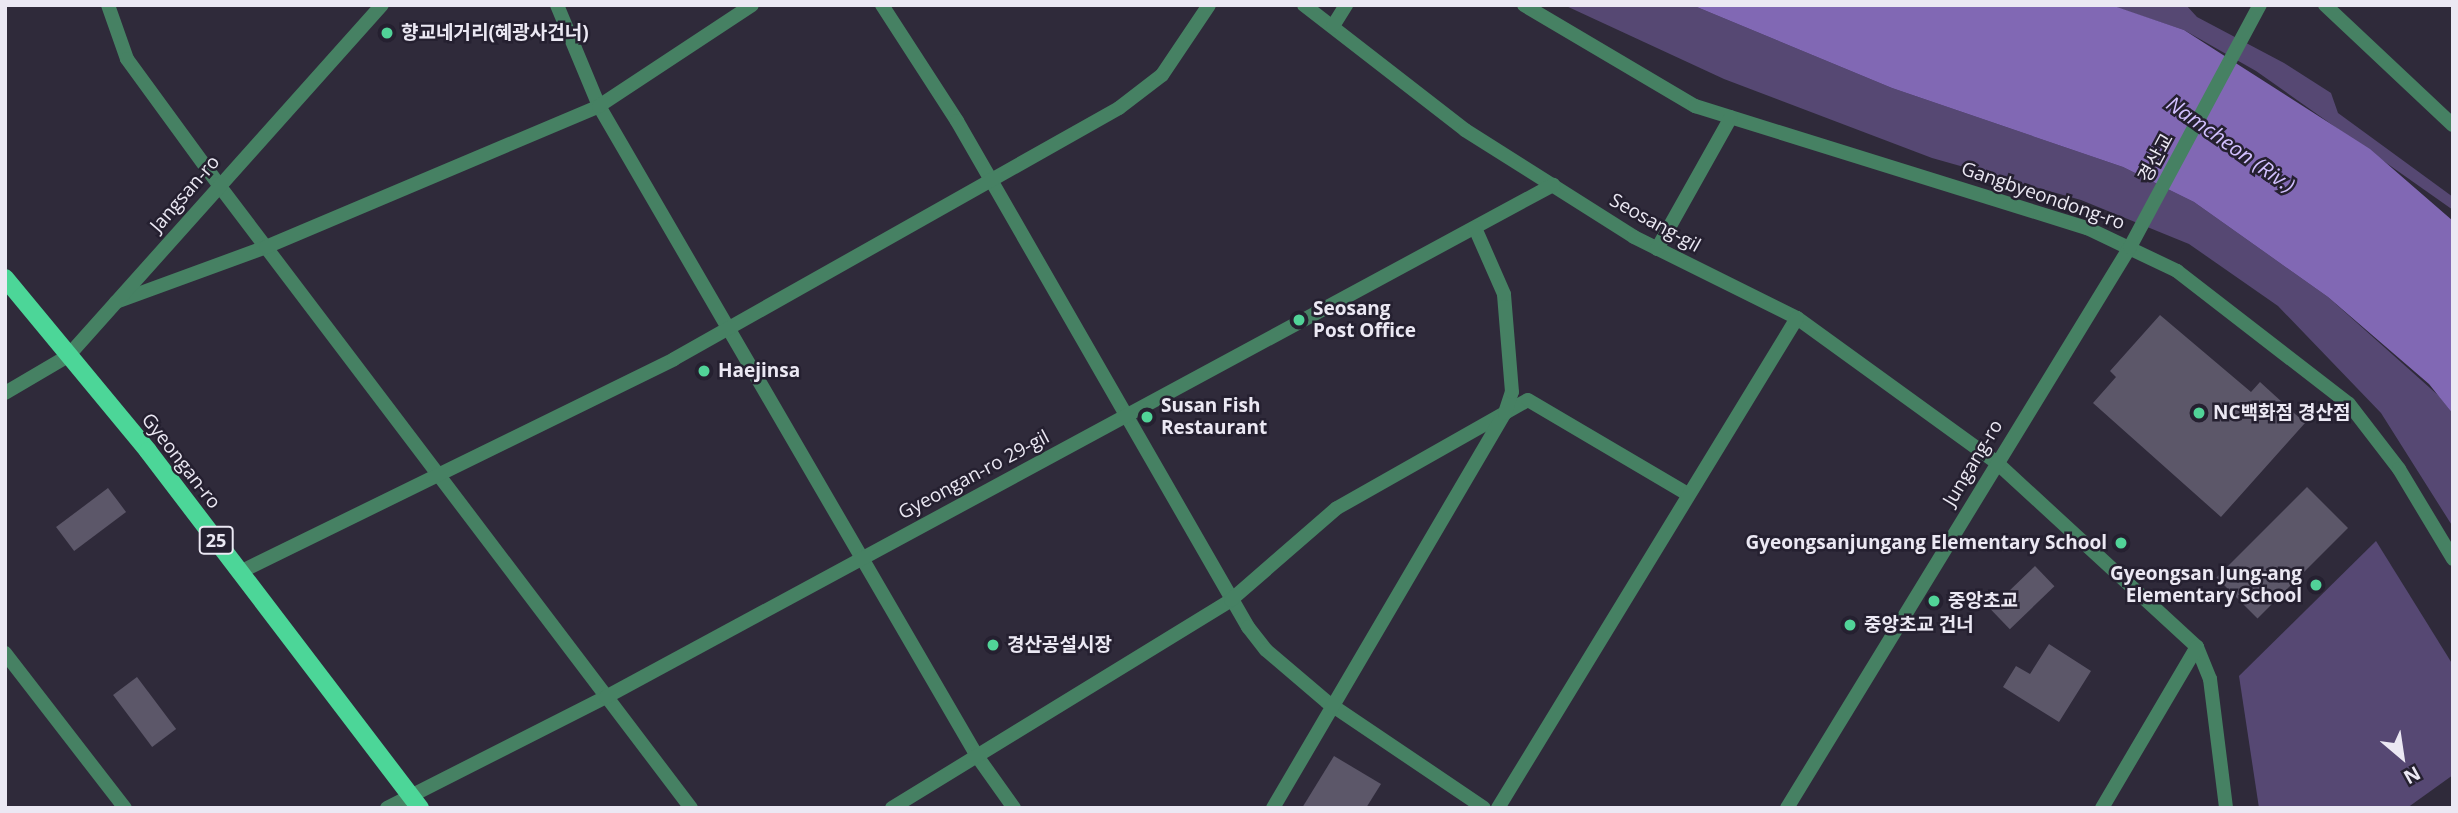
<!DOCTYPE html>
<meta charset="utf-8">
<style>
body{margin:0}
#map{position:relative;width:2458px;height:813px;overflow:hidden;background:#2f2a3a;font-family:"Open Sans","Noto Sans KR",sans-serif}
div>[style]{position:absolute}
.green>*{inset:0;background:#564873}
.water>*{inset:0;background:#8168b4}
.building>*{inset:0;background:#5c5769;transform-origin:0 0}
.minor>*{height:14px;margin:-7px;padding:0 7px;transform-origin:7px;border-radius:7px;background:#468163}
.tertiary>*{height:14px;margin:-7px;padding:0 7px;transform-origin:7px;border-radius:7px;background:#468163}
.primary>*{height:18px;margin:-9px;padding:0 9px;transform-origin:9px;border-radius:9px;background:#4cd698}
.dots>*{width:19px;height:19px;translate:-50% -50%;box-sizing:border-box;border:4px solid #252030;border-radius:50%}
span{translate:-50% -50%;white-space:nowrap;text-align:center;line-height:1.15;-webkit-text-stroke:5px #252030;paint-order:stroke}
.shield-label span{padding:2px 5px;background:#252030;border:2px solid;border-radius:5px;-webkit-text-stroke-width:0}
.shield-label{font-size:18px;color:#ebe8f3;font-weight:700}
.poi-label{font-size:19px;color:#ebe8f3;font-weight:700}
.left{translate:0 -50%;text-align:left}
.right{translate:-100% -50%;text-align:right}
.street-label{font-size:19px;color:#ebe8f3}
.water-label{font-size:21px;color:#d2c0fe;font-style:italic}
.frame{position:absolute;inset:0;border:7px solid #ebe8f3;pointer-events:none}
.north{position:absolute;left:2367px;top:722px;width:70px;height:70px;-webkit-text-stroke:5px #252030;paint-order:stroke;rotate:151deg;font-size:19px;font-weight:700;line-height:28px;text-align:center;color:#ebe8f3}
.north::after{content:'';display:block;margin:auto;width:24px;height:32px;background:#ebe8f3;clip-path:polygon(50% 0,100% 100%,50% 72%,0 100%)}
</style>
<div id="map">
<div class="green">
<i style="clip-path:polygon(1564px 5px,1692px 5px,1892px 88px,2123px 167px,2194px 202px,2328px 297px,2439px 396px,2453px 414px,2453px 527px,2381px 413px,2278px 306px,2189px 244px,2081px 200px,1932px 158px,1724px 79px)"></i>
<i style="clip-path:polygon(2109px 5px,2186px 5px,2197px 17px,2284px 63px,2331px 93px,2338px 113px,2453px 197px,2453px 210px,2256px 71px,2184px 30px)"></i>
<i style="clip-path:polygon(2376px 541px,2453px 665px,2453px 775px,2407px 808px,2259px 808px,2239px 676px)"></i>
</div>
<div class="water">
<i style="clip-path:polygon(1692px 5px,2111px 5px,2184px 30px,2370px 149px,2453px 221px,2453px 414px,2429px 384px,2328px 297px,2194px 202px,2123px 167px,1892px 88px)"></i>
</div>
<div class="building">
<i style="clip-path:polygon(2160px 315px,2251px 392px,2260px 382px,2305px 423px,2221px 517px,2093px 403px,2116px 377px,2110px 371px)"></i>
<i style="left:2307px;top:487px;width:58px;height:128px;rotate:45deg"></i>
<i style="left:108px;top:488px;width:30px;height:65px;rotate:53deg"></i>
<i style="left:2035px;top:566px;width:28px;height:62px;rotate:46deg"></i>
<i style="clip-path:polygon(2049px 644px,2091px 671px,2059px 722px,2003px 687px,2016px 666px,2030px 674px)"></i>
<i style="left:137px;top:677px;width:65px;height:30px;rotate:53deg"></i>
<i style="clip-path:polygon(1334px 756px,1381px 784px,1366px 808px,1302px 808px)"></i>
</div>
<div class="minor">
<i style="left:108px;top:5px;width:57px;rotate:70.6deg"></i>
<i style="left:127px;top:59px;width:155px;rotate:53.9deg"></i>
<i style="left:218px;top:184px;width:783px;rotate:52.84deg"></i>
<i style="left:557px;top:5px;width:109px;rotate:67.4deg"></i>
<i style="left:599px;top:106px;width:752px;rotate:59.82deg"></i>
<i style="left:977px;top:756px;width:64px;rotate:54.6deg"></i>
<i style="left:882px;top:5px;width:138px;rotate:57.1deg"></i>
<i style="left:957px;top:121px;width:584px;rotate:60.1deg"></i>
<i style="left:1248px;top:627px;width:29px;rotate:52deg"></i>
<i style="left:1266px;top:650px;width:80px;rotate:40.4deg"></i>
<i style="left:1327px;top:702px;width:189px;rotate:34deg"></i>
<i style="left:1304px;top:5px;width:204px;rotate:37.8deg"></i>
<i style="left:1465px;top:130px;width:200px;rotate:32.3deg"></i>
<i style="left:1634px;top:237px;width:182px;rotate:26.4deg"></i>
<i style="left:1797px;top:318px;width:246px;rotate:35.9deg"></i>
<i style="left:1996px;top:462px;width:273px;rotate:42.6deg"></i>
<i style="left:2197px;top:647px;width:35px;rotate:68deg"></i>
<i style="left:2210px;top:679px;width:130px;rotate:82.9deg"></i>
<i style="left:1524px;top:5px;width:199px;rotate:30.6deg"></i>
<i style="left:1695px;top:106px;width:411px;rotate:17.3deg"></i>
<i style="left:2087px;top:228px;width:100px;rotate:25.5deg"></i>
<i style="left:2177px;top:271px;width:217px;rotate:37.7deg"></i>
<i style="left:2349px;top:404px;width:82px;rotate:52.4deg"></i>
<i style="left:2399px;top:469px;width:105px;rotate:59deg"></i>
<i style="left:1333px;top:26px;width:25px;rotate:-58deg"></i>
<i style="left:1657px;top:249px;width:151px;rotate:-60.7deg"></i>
<i style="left:116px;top:302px;width:160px;rotate:-20.1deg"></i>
<i style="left:266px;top:247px;width:362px;rotate:-22.9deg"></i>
<i style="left:599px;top:106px;width:183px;rotate:-33.4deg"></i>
<i style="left:240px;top:572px;width:483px;rotate:-26.1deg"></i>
<i style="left:674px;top:359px;width:511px;rotate:-29.42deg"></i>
<i style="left:1119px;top:108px;width:54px;rotate:-37.5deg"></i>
<i style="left:1162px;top:75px;width:84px;rotate:-56.1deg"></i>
<i style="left:5px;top:653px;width:196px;rotate:52.3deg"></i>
<i style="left:387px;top:808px;width:246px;rotate:-26.9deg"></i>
<i style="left:606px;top:697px;width:1077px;rotate:-28.4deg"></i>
<i style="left:892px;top:808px;width:398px;rotate:-31.5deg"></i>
<i style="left:1231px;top:600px;width:140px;rotate:-41deg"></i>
<i style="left:1337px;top:508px;width:219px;rotate:-29.5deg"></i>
<i style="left:1528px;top:400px;width:183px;rotate:30.5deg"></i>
<i style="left:1273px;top:808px;width:458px;rotate:-59.6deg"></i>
<i style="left:1505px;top:413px;width:22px;rotate:-72deg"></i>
<i style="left:1512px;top:392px;width:98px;rotate:-94.7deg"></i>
<i style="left:1504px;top:294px;width:72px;rotate:-113.7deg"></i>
<i style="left:1498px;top:808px;width:574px;rotate:-58.61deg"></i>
<i style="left:2102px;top:808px;width:187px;rotate:-59.5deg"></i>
</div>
<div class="tertiary">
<i style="left:2325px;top:5px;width:175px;rotate:43.2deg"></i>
<i style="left:5px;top:393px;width:73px;rotate:-30.4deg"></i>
<i style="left:68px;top:356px;width:471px;rotate:-48.2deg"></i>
<i style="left:1787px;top:808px;width:658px;rotate:-58.56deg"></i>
<i style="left:2130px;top:247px;width:275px;rotate:-61.8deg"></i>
</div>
<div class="primary">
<i style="left:5px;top:278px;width:224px;rotate:50.4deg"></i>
<i style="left:148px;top:451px;width:449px;rotate:52.7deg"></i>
</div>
<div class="dots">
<i style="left:387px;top:33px;background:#51d398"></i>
<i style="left:1299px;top:320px;background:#51d398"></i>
<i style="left:704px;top:371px;background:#51d398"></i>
<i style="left:2199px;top:413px;background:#51d398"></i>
<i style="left:1147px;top:417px;background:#51d398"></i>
<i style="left:2121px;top:543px;background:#51d398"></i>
<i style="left:2316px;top:585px;background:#51d398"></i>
<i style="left:1934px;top:601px;background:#51d398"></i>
<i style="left:1850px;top:625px;background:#51d398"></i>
<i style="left:993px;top:645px;background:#51d398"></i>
</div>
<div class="shield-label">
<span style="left:216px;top:540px">25</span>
</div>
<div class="poi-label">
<span class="left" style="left:401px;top:33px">향교네거리(혜광사건너)</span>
<span class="left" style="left:1313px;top:320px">Seosang<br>Post Office</span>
<span class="left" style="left:718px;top:371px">Haejinsa</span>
<span class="left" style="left:1161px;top:417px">Susan Fish<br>Restaurant</span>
<span class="left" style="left:2213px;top:413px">NC백화점 경산점</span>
<span class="right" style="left:2107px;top:543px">Gyeongsanjungang Elementary School</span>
<span class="right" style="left:2302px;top:585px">Gyeongsan Jung-ang<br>Elementary School</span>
<span class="left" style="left:1948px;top:601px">중앙초교</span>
<span class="left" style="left:1864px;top:625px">중앙초교 건너</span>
<span class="left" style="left:1007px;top:645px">경산공설시장</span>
</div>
<div class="street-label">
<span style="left:2156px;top:158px;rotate:-62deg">경산교</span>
<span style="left:185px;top:194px;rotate:-49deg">Jangsan-ro</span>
<span style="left:2043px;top:196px;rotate:19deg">Gangbyeondong-ro</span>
<span style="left:1655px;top:223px;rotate:29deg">Seosang-gil</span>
<span style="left:181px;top:461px;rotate:52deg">Gyeongan-ro</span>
<span style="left:1973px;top:463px;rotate:-59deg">Jungang-ro</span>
<span style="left:974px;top:475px;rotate:-28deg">Gyeongan-ro 29-gil</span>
</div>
<div class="water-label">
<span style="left:2231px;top:144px;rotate:35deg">Namcheon (Riv.)</span>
</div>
<div class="frame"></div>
<div class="north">N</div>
</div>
